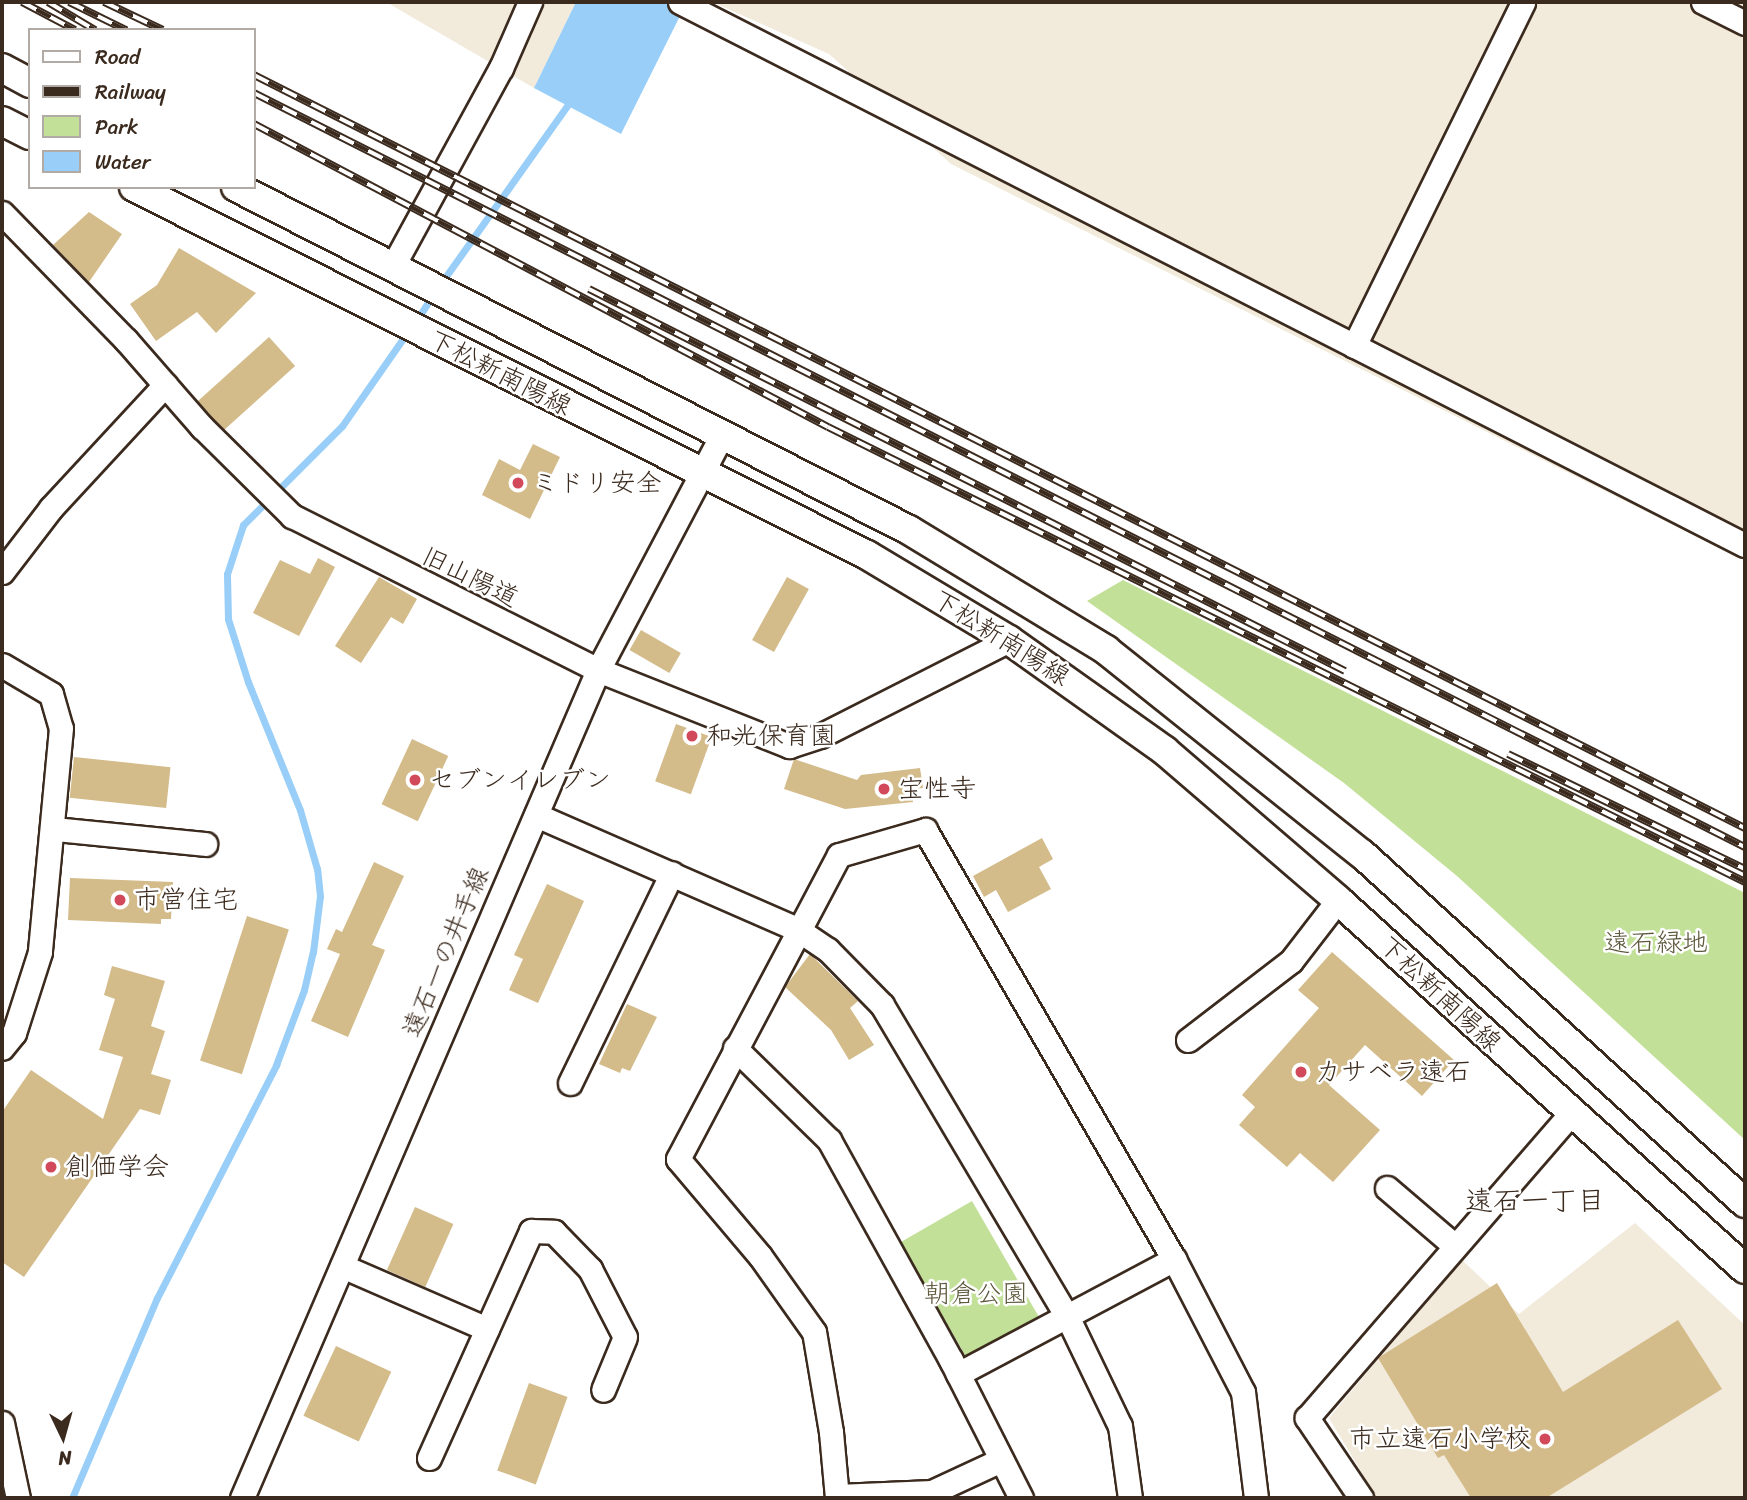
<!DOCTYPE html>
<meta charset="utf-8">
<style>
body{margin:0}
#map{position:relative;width:1747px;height:1500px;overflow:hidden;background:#fff;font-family:Sriracha,"Klee One",sans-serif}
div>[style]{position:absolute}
.built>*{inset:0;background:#f2ebdc}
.green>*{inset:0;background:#c2e098;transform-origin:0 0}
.water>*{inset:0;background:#98cef7}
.stream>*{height:7px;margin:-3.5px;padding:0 3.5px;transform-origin:3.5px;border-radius:3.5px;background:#98cef7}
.building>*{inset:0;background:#d3bb8a;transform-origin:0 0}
.roads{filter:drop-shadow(2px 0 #3b2a1e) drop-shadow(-2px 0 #3b2a1e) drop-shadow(0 2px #3b2a1e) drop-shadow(0 -2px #3b2a1e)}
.minor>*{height:23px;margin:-11.5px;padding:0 11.5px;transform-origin:11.5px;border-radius:11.5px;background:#fff}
.major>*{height:28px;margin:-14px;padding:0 14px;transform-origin:14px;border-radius:14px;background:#fff}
.rail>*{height:8px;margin-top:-4px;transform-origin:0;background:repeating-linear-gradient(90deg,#fff 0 16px,#3b2a1e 0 32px);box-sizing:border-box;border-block:2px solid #3b2a1e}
.dots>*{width:19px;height:19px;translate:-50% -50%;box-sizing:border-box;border:4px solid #fff;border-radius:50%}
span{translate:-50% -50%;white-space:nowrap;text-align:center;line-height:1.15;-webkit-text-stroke:5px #fff;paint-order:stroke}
.street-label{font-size:26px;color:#3b2a1e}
.poi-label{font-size:26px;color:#3b2a1e}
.left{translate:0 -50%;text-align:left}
.right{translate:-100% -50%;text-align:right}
.park-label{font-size:26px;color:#5d583c}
.neighbourhood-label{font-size:28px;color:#3b2a1e}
.frame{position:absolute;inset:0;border:4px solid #3b2a1e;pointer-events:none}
.legend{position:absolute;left:28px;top:28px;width:228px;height:161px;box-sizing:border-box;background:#fff;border:2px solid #b1aaa5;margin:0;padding:9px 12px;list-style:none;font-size:21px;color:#3b2a1e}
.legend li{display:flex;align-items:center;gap:14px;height:35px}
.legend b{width:35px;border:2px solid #b1aaa5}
.north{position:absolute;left:28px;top:1402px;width:70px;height:70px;-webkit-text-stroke:5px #fff;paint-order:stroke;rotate:175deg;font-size:19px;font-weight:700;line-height:28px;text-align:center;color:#3b2a1e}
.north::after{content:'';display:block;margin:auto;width:24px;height:32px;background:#3b2a1e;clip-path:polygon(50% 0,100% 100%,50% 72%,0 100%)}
</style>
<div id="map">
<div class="built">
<i style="clip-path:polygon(386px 2px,576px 2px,534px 88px)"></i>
<i style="clip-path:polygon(712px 2px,1745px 2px,1745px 561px,951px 164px,829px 54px)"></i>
<i style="clip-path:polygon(1635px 1223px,1745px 1325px,1745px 1498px,1377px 1498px,1329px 1418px,1461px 1259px,1519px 1314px)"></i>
</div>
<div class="green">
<i style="clip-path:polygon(1123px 580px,1745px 893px,1745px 1140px,1457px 876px,1344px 783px,1087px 601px)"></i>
<i style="left:972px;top:1201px;width:133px;height:83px;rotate:60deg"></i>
</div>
<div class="water">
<i style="clip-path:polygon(576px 2px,687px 2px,621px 134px,534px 88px)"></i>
</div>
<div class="stream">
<i style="left:439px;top:286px;width:229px;rotate:-54.6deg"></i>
<i style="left:416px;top:321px;width:31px;rotate:-57deg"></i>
<i style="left:72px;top:1498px;width:217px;rotate:-67deg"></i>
<i style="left:157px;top:1298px;width:262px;rotate:-62.9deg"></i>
<i style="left:276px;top:1065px;width:80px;rotate:-69.5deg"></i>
<i style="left:304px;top:990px;width:39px;rotate:-77deg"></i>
<i style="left:313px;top:952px;width:56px;rotate:-82.9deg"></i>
<i style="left:320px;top:896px;width:27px;rotate:-96deg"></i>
<i style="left:317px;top:869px;width:61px;rotate:-106.1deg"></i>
<i style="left:300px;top:810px;width:138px;rotate:-112.1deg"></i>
<i style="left:248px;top:682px;width:66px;rotate:-107.6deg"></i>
<i style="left:228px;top:619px;width:45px;rotate:-91.3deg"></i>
<i style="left:227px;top:574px;width:52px;rotate:-71.9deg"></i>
<i style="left:243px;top:525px;width:140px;rotate:-45deg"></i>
<i style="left:342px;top:426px;width:117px;rotate:-55.1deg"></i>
</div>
<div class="building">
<i style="clip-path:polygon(89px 212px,122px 234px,89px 282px,53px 245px)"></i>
<i style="clip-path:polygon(179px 248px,256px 293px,216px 333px,197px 312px,156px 341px,130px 304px,157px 285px)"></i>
<i style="left:269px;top:337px;width:39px;height:96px;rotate:48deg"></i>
<i style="clip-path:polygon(533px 444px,560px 457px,530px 519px,482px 495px,499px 459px,520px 470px)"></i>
<i style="clip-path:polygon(318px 558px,335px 567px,299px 636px,253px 613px,280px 560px,310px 574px)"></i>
<i style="clip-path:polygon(379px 577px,417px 599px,403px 624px,391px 617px,361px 663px,335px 646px)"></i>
<i style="left:787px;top:577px;width:25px;height:72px;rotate:29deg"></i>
<i style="left:641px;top:630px;width:46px;height:23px;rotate:30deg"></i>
<i style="left:676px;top:724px;width:38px;height:61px;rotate:20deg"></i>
<i style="left:412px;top:739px;width:40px;height:72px;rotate:25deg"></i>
<i style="left:74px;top:757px;width:97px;height:41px;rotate:6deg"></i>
<i style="clip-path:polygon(794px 759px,857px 780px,861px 775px,920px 768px,923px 788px,912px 789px,913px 802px,845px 809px,784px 789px)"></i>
<i style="clip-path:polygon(1042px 838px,1053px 859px,1039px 867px,1051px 889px,1008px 912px,996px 890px,984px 897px,973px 876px)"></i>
<i style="clip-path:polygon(374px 862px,404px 876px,372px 945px,385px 950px,348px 1037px,311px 1021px,340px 954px,327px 949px,336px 929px,342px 932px)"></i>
<i style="clip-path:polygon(70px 878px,173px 882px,171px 919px,161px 919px,161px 924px,68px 920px)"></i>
<i style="clip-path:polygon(547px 884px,584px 901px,538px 1003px,509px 990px,523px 959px,514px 955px)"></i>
<i style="left:247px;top:916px;width:44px;height:152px;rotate:18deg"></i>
<i style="clip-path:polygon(1332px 952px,1454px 1060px,1422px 1096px,1365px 1045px,1329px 1085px,1380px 1130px,1333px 1182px,1300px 1153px,1287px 1167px,1239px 1125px,1255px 1107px,1242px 1095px,1319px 1008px,1298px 990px)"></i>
<i style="clip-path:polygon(810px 954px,858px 1001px,850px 1008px,874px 1045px,849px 1060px,831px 1030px,785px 987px)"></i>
<i style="clip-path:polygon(112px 966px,165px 981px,151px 1026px,165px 1031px,151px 1074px,171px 1080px,160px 1115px,140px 1109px,24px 1277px,2px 1262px,2px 1112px,31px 1070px,103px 1119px,123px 1057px,99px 1050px,115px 999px,104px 995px)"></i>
<i style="clip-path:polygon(627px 1004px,657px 1017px,630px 1071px,622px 1068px,620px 1073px,599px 1064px)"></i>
<i style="left:415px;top:1207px;width:42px;height:69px;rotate:24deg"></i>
<i style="clip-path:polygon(1497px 1283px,1563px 1392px,1678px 1320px,1722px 1389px,1546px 1498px,1471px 1498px,1444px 1455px,1438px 1458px,1378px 1358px)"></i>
<i style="left:336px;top:1346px;width:61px;height:77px;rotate:25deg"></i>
<i style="left:529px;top:1383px;width:41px;height:93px;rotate:20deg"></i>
</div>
<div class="roads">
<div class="minor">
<i style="left:680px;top:2px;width:1195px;rotate:27.02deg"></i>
<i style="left:1703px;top:2px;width:47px;rotate:26.6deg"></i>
<i style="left:2px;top:213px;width:177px;rotate:45.7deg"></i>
<i style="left:126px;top:340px;width:116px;rotate:48.9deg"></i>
<i style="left:202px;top:427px;width:127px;rotate:44.7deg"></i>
<i style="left:292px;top:516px;width:343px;rotate:26.7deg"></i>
<i style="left:598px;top:670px;width:206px;rotate:21.7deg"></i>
<i style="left:789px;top:746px;width:33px;rotate:-18deg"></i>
<i style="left:820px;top:736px;width:212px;rotate:-26.9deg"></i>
<i style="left:394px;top:264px;width:223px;rotate:-61.4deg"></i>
<i style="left:501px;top:68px;width:72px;rotate:-66.3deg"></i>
<i style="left:1354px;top:346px;width:383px;rotate:-63.8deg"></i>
<i style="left:2px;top:572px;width:81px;rotate:-52.6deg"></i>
<i style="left:51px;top:508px;width:168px;rotate:-47.2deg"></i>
<i style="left:2px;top:665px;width:57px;rotate:30.6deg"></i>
<i style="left:51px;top:694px;width:35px;rotate:74deg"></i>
<i style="left:61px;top:728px;width:225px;rotate:95.4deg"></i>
<i style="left:40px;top:952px;width:85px;rotate:107.8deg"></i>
<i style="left:14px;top:1033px;width:19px;rotate:129deg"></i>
<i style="left:536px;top:815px;width:285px;rotate:23.6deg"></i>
<i style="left:797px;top:929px;width:37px;rotate:34deg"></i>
<i style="left:828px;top:950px;width:77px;rotate:45.5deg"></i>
<i style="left:882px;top:1005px;width:362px;rotate:59.3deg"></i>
<i style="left:1067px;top:1316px;width:122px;rotate:64.3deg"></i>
<i style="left:1120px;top:1426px;width:73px;rotate:82.1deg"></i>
<i style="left:55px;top:829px;width:151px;rotate:5.7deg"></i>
<i style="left:1188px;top:1040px;width:130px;rotate:-37.5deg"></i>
<i style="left:1291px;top:961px;width:77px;rotate:-52.4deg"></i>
<i style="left:735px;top:1048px;width:132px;rotate:44.4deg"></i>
<i style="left:829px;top:1140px;width:252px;rotate:61deg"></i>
<i style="left:951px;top:1360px;width:155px;rotate:63.1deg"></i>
<i style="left:570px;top:1083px;width:233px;rotate:-64.1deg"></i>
<i style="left:1387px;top:1188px;width:89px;rotate:40.5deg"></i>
<i style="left:342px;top:1266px;width:158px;rotate:23.5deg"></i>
<i style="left:958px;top:1374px;width:245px;rotate:-28deg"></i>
<i style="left:2px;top:1423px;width:77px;rotate:78deg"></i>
<i style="left:429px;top:1458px;width:249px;rotate:-65.8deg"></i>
<i style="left:531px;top:1231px;width:23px;rotate:2deg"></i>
<i style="left:554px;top:1232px;width:52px;rotate:45.8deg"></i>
<i style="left:590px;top:1269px;width:76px;rotate:62.8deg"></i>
<i style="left:625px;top:1337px;width:57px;rotate:112.5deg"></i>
<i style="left:837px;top:1496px;width:95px;rotate:-2.4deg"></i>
<i style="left:932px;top:1492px;width:76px;rotate:-24.9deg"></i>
<i style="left:242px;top:1498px;width:901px;rotate:-66.73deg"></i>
<i style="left:598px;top:670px;width:263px;rotate:-62.2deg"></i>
<i style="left:837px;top:1498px;width:66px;rotate:-95.2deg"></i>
<i style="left:831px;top:1432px;width:101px;rotate:-99.6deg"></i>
<i style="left:814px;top:1332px;width:93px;rotate:-125.4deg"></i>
<i style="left:760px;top:1256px;width:127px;rotate:-130.2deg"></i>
<i style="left:678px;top:1159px;width:344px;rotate:-62.1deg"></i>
<i style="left:839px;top:855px;width:90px;rotate:-16.2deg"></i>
<i style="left:925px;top:830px;width:496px;rotate:59.9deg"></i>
<i style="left:1174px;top:1259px;width:150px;rotate:62.6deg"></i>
<i style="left:1243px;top:1392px;width:107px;rotate:83deg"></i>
<i style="left:1361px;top:1498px;width:97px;rotate:-124deg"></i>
<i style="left:1307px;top:1418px;width:402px;rotate:-49.1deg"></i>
</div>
<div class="major">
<i style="left:2px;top:68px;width:32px;rotate:28deg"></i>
<i style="left:2px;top:121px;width:31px;rotate:27deg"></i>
<i style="left:134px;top:187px;width:820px;rotate:26.66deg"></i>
<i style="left:867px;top:555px;width:165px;rotate:30.9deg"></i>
<i style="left:1009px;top:640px;width:191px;rotate:35.4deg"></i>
<i style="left:1165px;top:751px;width:228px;rotate:40.7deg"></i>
<i style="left:1338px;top:900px;width:549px;rotate:42.2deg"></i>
<i style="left:236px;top:187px;width:755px;rotate:27.01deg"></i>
<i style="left:909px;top:530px;width:231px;rotate:31.3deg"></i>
<i style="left:1106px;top:650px;width:327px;rotate:38.6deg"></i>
<i style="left:1362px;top:854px;width:518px;rotate:42.34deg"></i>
</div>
</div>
<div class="rail">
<i style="left:22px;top:2px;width:60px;rotate:27.8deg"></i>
<i style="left:48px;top:2px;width:55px;rotate:30.8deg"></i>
<i style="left:69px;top:2px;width:64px;rotate:26.2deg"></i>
<i style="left:104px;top:2px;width:65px;rotate:25.4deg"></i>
<i style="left:254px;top:75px;width:1670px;rotate:26.8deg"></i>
<i style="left:254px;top:93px;width:1671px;rotate:26.83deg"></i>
<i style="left:254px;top:124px;width:649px;rotate:27.83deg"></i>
<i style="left:828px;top:427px;width:1024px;rotate:26.39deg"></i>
<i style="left:589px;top:289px;width:847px;rotate:26.81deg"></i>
<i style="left:1508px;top:754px;width:263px;rotate:25.9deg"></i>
</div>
<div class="dots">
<i style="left:518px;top:483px;background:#d1495b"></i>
<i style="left:692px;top:736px;background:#d1495b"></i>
<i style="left:415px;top:780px;background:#d1495b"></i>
<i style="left:884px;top:789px;background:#d1495b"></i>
<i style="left:120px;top:900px;background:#d1495b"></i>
<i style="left:1301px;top:1072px;background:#d1495b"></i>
<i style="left:51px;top:1167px;background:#d1495b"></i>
<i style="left:1545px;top:1439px;background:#d1495b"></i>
</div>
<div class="street-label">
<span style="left:500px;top:373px;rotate:27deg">下松新南陽線</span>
<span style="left:470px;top:577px;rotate:26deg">旧山陽道</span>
<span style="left:1001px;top:638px;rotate:32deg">下松新南陽線</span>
<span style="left:446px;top:952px;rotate:-67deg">遠石一の井手線</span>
<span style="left:1440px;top:994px;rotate:43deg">下松新南陽線</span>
</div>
<div class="poi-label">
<span class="left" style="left:532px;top:483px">ミドリ安全</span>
<span class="left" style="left:706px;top:736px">和光保育園</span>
<span class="left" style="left:429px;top:780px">セブンイレブン</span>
<span class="left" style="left:898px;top:789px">宝性寺</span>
<span class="left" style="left:134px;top:900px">市営住宅</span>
<span class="left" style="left:1315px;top:1072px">カサベラ遠石</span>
<span class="left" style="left:65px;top:1167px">創価学会</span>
<span class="right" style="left:1531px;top:1439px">市立遠石小学校</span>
</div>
<div class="park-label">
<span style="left:1656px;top:943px">遠石緑地</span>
<span style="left:976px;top:1294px">朝倉公園</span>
</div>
<div class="neighbourhood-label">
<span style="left:1535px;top:1201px">遠石一丁目</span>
</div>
<div class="frame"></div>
<ul class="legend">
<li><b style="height:9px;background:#fff"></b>Road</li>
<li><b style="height:9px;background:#3b2a1e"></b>Railway</li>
<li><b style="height:19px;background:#c2e098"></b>Park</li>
<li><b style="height:19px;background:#98cef7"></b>Water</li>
</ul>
<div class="north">N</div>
</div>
